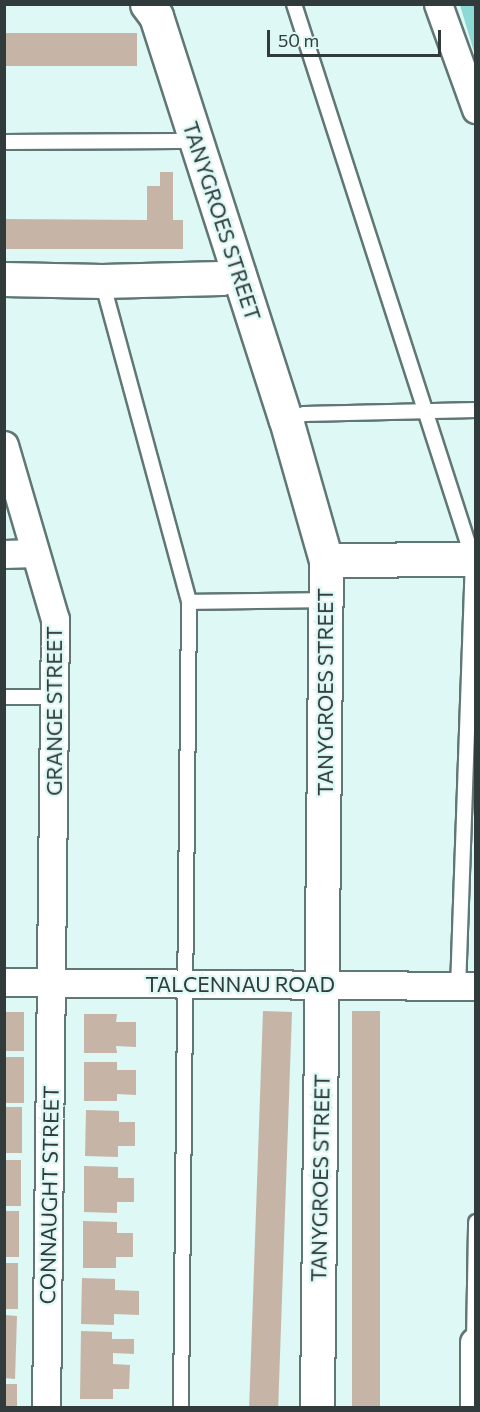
<!DOCTYPE html>
<style>
body{margin:0}
#map{position:relative;width:480px;height:1412px;overflow:hidden;background:#ddf8f5;font-family:Commissioner,sans-serif}
div>[style]{position:absolute}
.green>*{inset:0;background:#8dd9d3}
.building>*{inset:0;background:#c6b4a7;transform-origin:0 0}
.roads{filter:drop-shadow(2px 0 #607775) drop-shadow(-2px 0 #607775) drop-shadow(0 2px #607775) drop-shadow(0 -2px #607775)}
.service>*{height:14px;margin:-7px;padding:0 7px;transform-origin:7px;border-radius:7px;background:#fff}
.minor>*{height:27px;margin:-13.5px;padding:0 13.5px;transform-origin:13.5px;border-radius:13.5px;background:#fff}
.tertiary>*{height:33px;margin:-16.5px;padding:0 16.5px;transform-origin:16.5px;border-radius:16.5px;background:#fff}
span{translate:-50% -50%;white-space:nowrap;text-align:center;line-height:1.15;-webkit-text-stroke:4.5px #ddf8f5;paint-order:stroke}
.street-label{font-size:21px;color:#313b3b}
.frame{position:absolute;inset:0;border:6px solid #313b3b;pointer-events:none}
.scale{position:absolute;left:267px;top:30px;width:174px;height:27px;box-sizing:border-box;border:3px solid #313b3b;border-top:0;padding-left:8px;font-size:18px;line-height:21px;white-space:nowrap;color:#313b3b;-webkit-text-stroke:4px #ddf8f5;paint-order:stroke}
</style>
<div id="map">
<div class="green">
<i style="clip-path:polygon(460px 5px,475px 5px,475px 55px)"></i>
</div>
<div class="building">
<i style="left:137px;top:33px;width:33px;height:133px;rotate:90deg"></i>
<i style="clip-path:polygon(160px 172px,173px 172px,173px 220px,183px 220px,183px 249px,4px 249px,4px 219px,147px 220px,147px 186px,160px 186px)"></i>
<i style="left:263px;top:1011px;width:29px;height:396px;rotate:2deg"></i>
<i style="left:352px;top:1011px;width:28px;height:396px"></i>
<i style="left:4px;top:1012px;width:20px;height:39px"></i>
<i style="clip-path:polygon(84px 1014px,117px 1014px,116px 1022px,136px 1022px,136px 1047px,116px 1046px,117px 1053px,84px 1053px)"></i>
<i style="left:4px;top:1057px;width:20px;height:46px"></i>
<i style="clip-path:polygon(84px 1062px,117px 1062px,117px 1070px,136px 1070px,136px 1095px,117px 1094px,117px 1101px,84px 1101px)"></i>
<i style="left:4px;top:1107px;width:18px;height:46px"></i>
<i style="clip-path:polygon(86px 1110px,119px 1111px,119px 1122px,135px 1122px,135px 1146px,118px 1146px,118px 1157px,85px 1156px)"></i>
<i style="left:4px;top:1160px;width:17px;height:46px"></i>
<i style="clip-path:polygon(84px 1166px,118px 1167px,118px 1178px,134px 1178px,134px 1202px,117px 1202px,117px 1213px,84px 1212px)"></i>
<i style="left:4px;top:1211px;width:15px;height:46px"></i>
<i style="clip-path:polygon(83px 1221px,117px 1222px,117px 1233px,133px 1233px,133px 1257px,116px 1257px,116px 1268px,83px 1268px)"></i>
<i style="left:4px;top:1263px;width:14px;height:46px"></i>
<i style="clip-path:polygon(82px 1278px,115px 1279px,115px 1290px,139px 1291px,139px 1315px,114px 1314px,114px 1325px,81px 1324px)"></i>
<i style="clip-path:polygon(4px 1315px,17px 1316px,15px 1379px,4px 1378px)"></i>
<i style="clip-path:polygon(81px 1331px,112px 1332px,112px 1339px,134px 1339px,134px 1354px,113px 1353px,113px 1364px,130px 1365px,129px 1389px,113px 1389px,113px 1399px,80px 1399px)"></i>
<i style="left:4px;top:1384px;width:13px;height:23px"></i>
</div>
<div class="roads">
<div class="service">
<i style="left:294px;top:4px;width:583px;rotate:72.12deg"></i>
<i style="left:473px;top:559px;width:427px;rotate:92deg"></i>
<i style="left:4px;top:142px;width:175px;rotate:-0.3deg"></i>
<i style="left:179px;top:141px;width:16px;rotate:-14deg"></i>
<i style="left:102px;top:281px;width:333px;rotate:74.8deg"></i>
<i style="left:189px;top:602px;width:806px;rotate:90.57deg"></i>
<i style="left:286px;top:420px;width:19px;rotate:-18deg"></i>
<i style="left:304px;top:414px;width:172px;rotate:-1.3deg"></i>
<i style="left:189px;top:602px;width:137px;rotate:-0.8deg"></i>
<i style="left:4px;top:697px;width:50px"></i>
<i style="left:474px;top:1342px;width:120px;rotate:-89deg"></i>
</div>
<div class="minor">
<i style="left:438px;top:4px;width:112px;rotate:70.1deg"></i>
<i style="left:4px;top:445px;width:181px;rotate:73.7deg"></i>
<i style="left:55px;top:619px;width:789px;rotate:90.65deg"></i>
<i style="left:4px;top:554px;width:31px;rotate:-2deg"></i>
<i style="left:4px;top:982px;width:472px;rotate:0.5deg"></i>
<i style="left:474px;top:1408px;width:66px;rotate:-90deg"></i>
</div>
<div class="tertiary">
<i style="left:147px;top:4px;width:15px;rotate:53deg"></i>
<i style="left:156px;top:16px;width:424px;rotate:72.2deg"></i>
<i style="left:286px;top:420px;width:146px;rotate:74.1deg"></i>
<i style="left:326px;top:560px;width:848px;rotate:90.61deg"></i>
<i style="left:4px;top:279px;width:98px;rotate:1.2deg"></i>
<i style="left:102px;top:281px;width:119px;rotate:-1.4deg"></i>
<i style="left:221px;top:278px;width:18px;rotate:-13deg"></i>
<i style="left:326px;top:560px;width:150px;rotate:-0.4deg"></i>
</div>
</div>
<div class="street-label">
<span style="left:222px;top:221px;rotate:72deg">TANYGROES STREET</span>
<span style="left:325px;top:692px;rotate:-90deg">TANYGROES STREET</span>
<span style="left:54px;top:711px;rotate:-90deg">GRANGE STREET</span>
<span style="left:240px;top:984px">TALCENNAU ROAD</span>
<span style="left:320px;top:1178px;rotate:-89deg">TANYGROES STREET</span>
<span style="left:49px;top:1195px;rotate:-89deg">CONNAUGHT STREET</span>
</div>
<div class="frame"></div>
<div class="scale">50 m</div>
</div>
